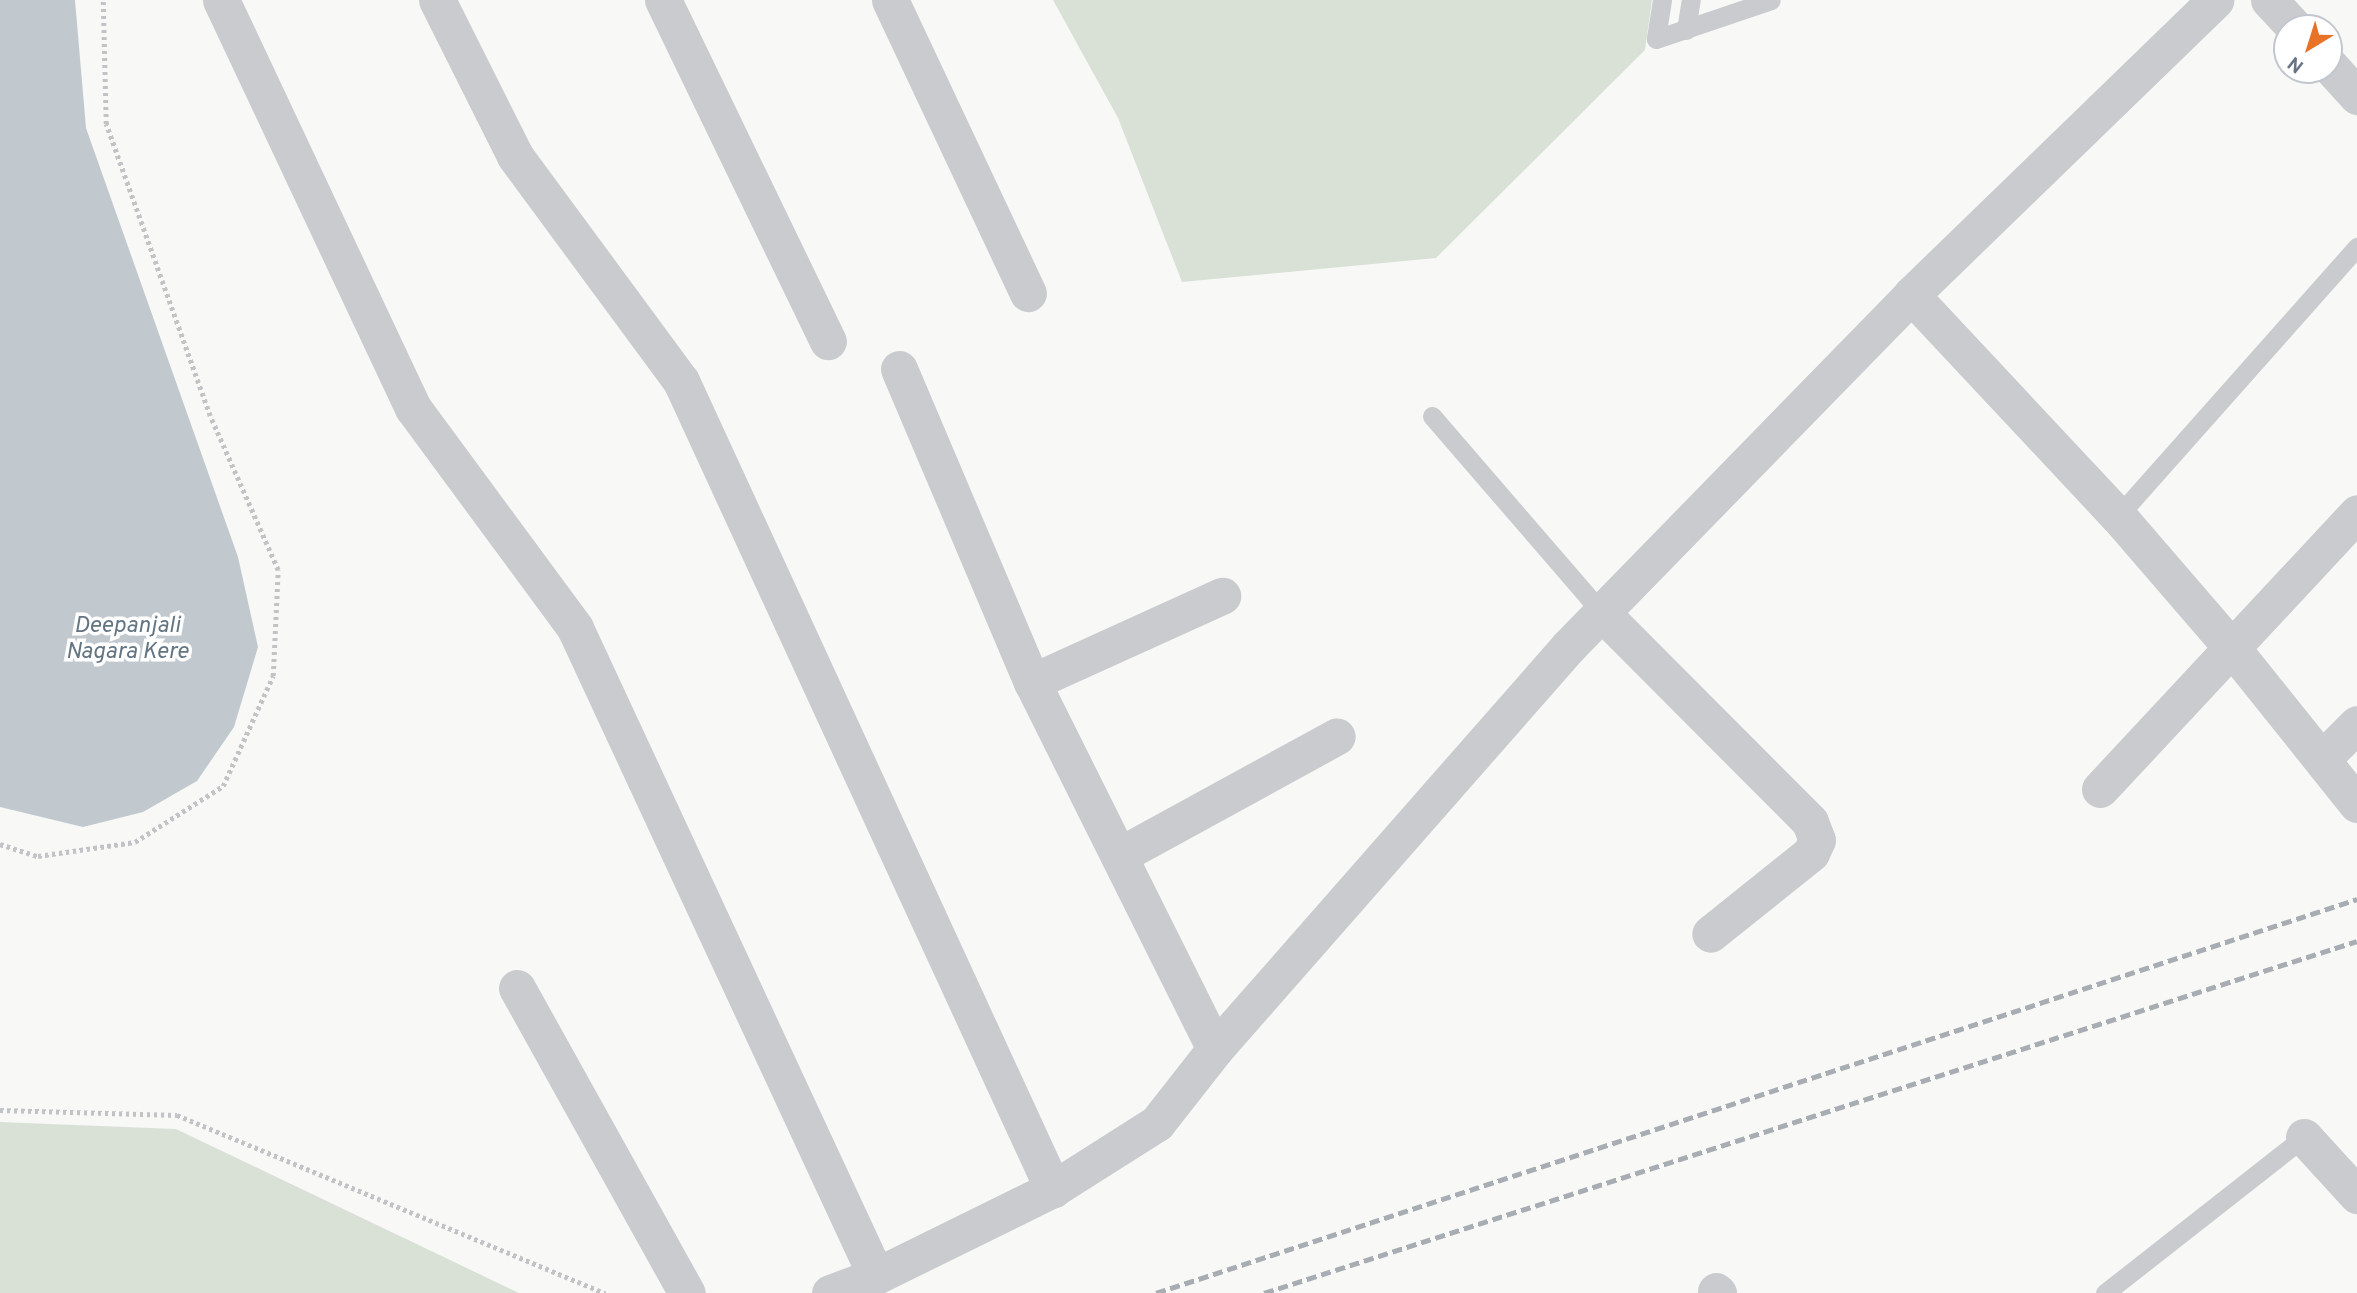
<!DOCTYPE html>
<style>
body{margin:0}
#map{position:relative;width:2357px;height:1293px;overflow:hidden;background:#f8f9f6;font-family:Overpass,sans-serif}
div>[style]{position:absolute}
.green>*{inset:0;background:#d9e1d7}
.water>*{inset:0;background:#c1c9cf}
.path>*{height:4.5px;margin-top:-2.25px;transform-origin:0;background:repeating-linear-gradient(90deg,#c2c3c6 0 3.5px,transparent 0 7px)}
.service>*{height:19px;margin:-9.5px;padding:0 9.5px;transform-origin:9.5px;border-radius:9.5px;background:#c9cbcf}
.minor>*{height:37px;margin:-18.5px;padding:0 18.5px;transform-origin:18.5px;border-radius:18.5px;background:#c9cbcf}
.rail>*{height:5px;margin-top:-2.5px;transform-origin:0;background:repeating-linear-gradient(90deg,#a8adb4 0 10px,transparent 0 15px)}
span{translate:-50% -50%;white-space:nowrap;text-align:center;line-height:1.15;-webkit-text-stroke:7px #fff;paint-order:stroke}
.water-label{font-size:23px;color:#637583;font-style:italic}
.north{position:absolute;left:2273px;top:14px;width:70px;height:70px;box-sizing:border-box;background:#fff;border:2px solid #c2c7cf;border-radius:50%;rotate:218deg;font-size:19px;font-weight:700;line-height:28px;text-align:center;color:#677488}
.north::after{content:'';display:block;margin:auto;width:24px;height:32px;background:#e87227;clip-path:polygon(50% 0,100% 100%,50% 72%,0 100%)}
</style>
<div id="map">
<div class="green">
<i style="clip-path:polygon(1053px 0,1652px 0,1645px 50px,1436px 258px,1182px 282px,1118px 118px)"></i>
<i style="clip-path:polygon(0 1122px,176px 1129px,519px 1293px,0 1293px)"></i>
</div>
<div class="water">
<i style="clip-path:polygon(0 0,75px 0,86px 128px,238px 557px,258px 647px,234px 727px,197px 781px,143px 812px,83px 827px,0 807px)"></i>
</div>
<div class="path">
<i style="left:0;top:844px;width:40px;rotate:18deg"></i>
<i style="left:38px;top:856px;width:98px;rotate:-8.2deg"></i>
<i style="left:135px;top:842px;width:104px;rotate:-32.5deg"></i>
<i style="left:223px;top:786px;width:121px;rotate:-65.6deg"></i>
<i style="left:273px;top:676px;width:106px;rotate:-87.3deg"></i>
<i style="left:278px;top:570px;width:168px;rotate:-113.8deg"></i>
<i style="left:210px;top:416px;width:310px;rotate:-109.6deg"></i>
<i style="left:106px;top:124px;width:124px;rotate:-91.4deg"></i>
<i style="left:0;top:1110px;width:177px;rotate:1.6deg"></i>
<i style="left:177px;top:1115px;width:464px;rotate:22.6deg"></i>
</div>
<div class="service">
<i style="left:1662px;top:0;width:39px;rotate:99deg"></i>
<i style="left:1656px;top:39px;width:121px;rotate:-18.7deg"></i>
<i style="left:1686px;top:30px;width:30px;rotate:-81deg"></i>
<i style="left:1432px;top:416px;width:259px;rotate:49.2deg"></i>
<i style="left:2118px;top:516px;width:360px;rotate:-48.4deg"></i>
<i style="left:2105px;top:1293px;width:253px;rotate:-38.1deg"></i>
</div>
<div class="minor">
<i style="left:221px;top:0;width:451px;rotate:64.8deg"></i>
<i style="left:413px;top:408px;width:273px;rotate:53.6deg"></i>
<i style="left:575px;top:628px;width:714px;rotate:65.08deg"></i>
<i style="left:437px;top:0;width:174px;rotate:63.4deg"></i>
<i style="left:515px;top:156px;width:280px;rotate:53.6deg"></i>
<i style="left:681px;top:381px;width:890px;rotate:65.28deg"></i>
<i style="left:663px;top:0;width:379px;rotate:64.2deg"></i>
<i style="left:890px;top:0;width:324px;rotate:64.8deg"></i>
<i style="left:2269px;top:0;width:38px;rotate:47deg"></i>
<i style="left:2329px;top:65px;width:42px;rotate:47.9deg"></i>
<i style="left:1911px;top:295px;width:303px;rotate:46.9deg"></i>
<i style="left:2118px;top:516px;width:174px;rotate:49.2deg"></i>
<i style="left:2232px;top:648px;width:200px;rotate:51.3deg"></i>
<i style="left:899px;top:369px;width:340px;rotate:67deg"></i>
<i style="left:1032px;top:682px;width:410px;rotate:63.5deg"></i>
<i style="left:1601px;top:612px;width:296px;rotate:45.1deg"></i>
<i style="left:1810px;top:822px;width:19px;rotate:69deg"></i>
<i style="left:1817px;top:840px;width:14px;rotate:115deg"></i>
<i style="left:1811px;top:853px;width:129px;rotate:141.3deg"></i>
<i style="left:1032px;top:682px;width:209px;rotate:-24.4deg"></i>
<i style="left:2322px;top:759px;width:49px;rotate:-45deg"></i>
<i style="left:2100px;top:789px;width:377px;rotate:-47deg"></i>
<i style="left:1120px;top:855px;width:247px;rotate:-28.7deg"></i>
<i style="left:517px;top:988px;width:349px;rotate:60.9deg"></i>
<i style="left:2304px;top:1137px;width:79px;rotate:47.6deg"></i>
<i style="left:1716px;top:1291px;width:3px;rotate:45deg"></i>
<i style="left:830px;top:1293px;width:49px;rotate:-20.3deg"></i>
<i style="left:876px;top:1276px;width:197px;rotate:-26.2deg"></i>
<i style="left:1053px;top:1189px;width:123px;rotate:-32.4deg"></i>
<i style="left:1157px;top:1123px;width:94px;rotate:-51.9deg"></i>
<i style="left:1215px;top:1049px;width:535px;rotate:-48.71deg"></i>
<i style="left:1568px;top:647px;width:491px;rotate:-45.7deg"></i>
<i style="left:1911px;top:295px;width:424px;rotate:-44.1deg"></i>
</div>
<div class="rail">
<i style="left:1156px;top:1293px;width:1264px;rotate:-18.16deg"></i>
<i style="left:1264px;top:1293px;width:1148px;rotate:-17.85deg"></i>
</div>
<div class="water-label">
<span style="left:127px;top:640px">Deepanjali<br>Nagara Kere</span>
</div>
<div class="north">N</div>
</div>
